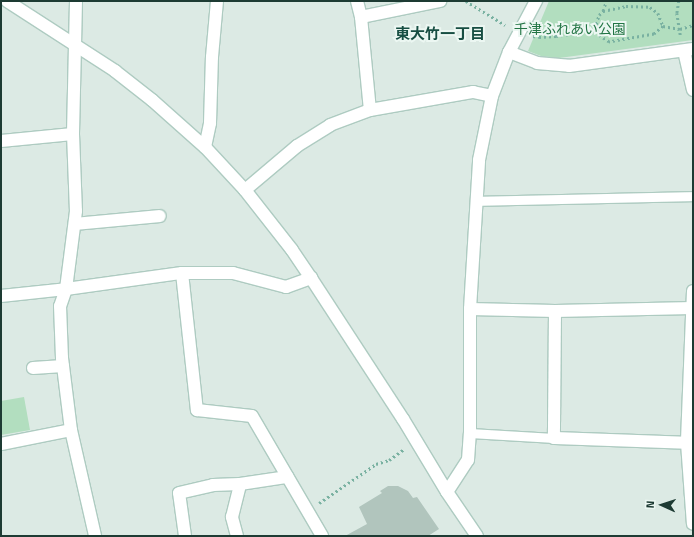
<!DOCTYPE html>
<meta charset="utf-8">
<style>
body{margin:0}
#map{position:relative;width:694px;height:537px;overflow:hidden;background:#dceae4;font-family:"Titillium Web","Noto Sans JP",sans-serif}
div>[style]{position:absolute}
.green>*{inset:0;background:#b2debf}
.building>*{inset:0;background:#b1c5bd}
.path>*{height:2.5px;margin-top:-1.25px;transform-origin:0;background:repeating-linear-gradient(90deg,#79b1a1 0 2px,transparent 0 5px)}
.roads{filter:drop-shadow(1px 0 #aecbc1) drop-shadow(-1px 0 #aecbc1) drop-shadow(0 1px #aecbc1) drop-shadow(0 -1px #aecbc1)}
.lane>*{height:9px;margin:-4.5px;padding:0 4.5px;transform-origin:4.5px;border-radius:4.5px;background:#fff}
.street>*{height:12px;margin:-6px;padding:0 6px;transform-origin:6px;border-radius:6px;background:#fff}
.secondary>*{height:12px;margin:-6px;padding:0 6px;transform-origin:6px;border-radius:6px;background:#fff}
span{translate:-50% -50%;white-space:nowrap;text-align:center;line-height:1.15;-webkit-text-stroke:4px #ecf7f2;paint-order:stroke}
.park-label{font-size:14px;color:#237545}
.neighbourhood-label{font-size:15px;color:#174e42;font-weight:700}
.frame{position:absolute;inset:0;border:2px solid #1d3b33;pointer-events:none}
.north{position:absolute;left:642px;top:485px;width:40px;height:40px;-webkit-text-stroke:3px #ecf7f2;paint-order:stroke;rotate:273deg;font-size:11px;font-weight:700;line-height:16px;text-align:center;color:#1d3b33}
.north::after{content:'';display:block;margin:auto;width:14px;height:18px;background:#1d3b33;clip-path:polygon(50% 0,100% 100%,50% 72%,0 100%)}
</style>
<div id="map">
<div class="green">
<i style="clip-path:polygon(549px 1px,693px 1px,693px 40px,559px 58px,541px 56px,528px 51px)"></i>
<i style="clip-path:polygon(24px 397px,30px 430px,1px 435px,1px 401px)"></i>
</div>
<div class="building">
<i style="clip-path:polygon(388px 486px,398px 486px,408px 491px,413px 498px,417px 497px,439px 529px,428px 536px,345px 536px,367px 524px,359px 507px,382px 493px,380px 491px)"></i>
</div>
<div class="path">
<i style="left:466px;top:1px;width:46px;rotate:31.6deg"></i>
<i style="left:679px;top:1px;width:12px;rotate:99deg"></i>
<i style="left:677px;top:13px;width:24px;rotate:81deg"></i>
<i style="left:603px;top:11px;width:10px;rotate:-73deg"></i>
<i style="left:663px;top:26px;width:17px;rotate:10deg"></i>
<i style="left:680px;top:29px;width:14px;rotate:-17deg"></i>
<i style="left:533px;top:36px;width:6px;rotate:9deg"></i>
<i style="left:539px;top:37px;width:17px;rotate:-3deg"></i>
<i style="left:556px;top:36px;width:41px;rotate:-8.3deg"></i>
<i style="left:597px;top:30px;width:6px;rotate:-99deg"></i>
<i style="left:596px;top:24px;width:9px;rotate:-72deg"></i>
<i style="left:599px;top:15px;width:6px;rotate:-45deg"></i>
<i style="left:603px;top:11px;width:24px;rotate:-12deg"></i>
<i style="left:626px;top:6px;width:24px;rotate:2deg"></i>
<i style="left:650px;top:7px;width:10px;rotate:37deg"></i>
<i style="left:658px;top:13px;width:14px;rotate:69deg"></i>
<i style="left:663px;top:26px;width:12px;rotate:138deg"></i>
<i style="left:654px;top:34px;width:46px;rotate:169.9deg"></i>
<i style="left:609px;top:42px;width:11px;rotate:-146deg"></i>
<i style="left:600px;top:36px;width:7px;rotate:-117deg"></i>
<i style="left:319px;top:503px;width:69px;rotate:-34.4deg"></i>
<i style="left:376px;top:464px;width:14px;rotate:-17deg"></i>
<i style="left:389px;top:460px;width:19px;rotate:-36deg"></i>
</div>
<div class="roads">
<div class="lane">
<i style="left:475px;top:201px;width:218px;rotate:-1.3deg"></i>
<i style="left:470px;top:433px;width:84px;rotate:3.4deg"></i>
</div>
<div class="street">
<i style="left:76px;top:1px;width:133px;rotate:91.3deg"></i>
<i style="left:73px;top:134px;width:77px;rotate:87.8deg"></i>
<i style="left:76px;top:211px;width:79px;rotate:97.3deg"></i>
<i style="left:66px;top:289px;width:18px;rotate:109deg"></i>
<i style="left:60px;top:306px;width:52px;rotate:87.8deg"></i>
<i style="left:62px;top:358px;width:73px;rotate:82.9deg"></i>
<i style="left:71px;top:430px;width:109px;rotate:77.2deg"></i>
<i style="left:357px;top:1px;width:16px;rotate:76deg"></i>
<i style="left:361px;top:17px;width:93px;rotate:84.5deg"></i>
<i style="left:361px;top:17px;width:81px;rotate:-11.4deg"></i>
<i style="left:684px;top:51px;width:40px;rotate:77deg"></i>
<i style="left:509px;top:52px;width:30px;rotate:21deg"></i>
<i style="left:537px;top:63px;width:32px;rotate:5deg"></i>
<i style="left:569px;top:66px;width:125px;rotate:-7.8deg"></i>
<i style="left:1px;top:141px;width:72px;rotate:-5.6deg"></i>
<i style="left:205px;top:147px;width:25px;rotate:-78deg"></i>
<i style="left:210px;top:123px;width:66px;rotate:-88.3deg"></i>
<i style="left:212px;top:57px;width:56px;rotate:-84.9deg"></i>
<i style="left:245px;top:190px;width:68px;rotate:-40.2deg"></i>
<i style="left:297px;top:146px;width:39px;rotate:-32deg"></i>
<i style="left:330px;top:125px;width:43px;rotate:-20.6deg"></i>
<i style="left:370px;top:110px;width:105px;rotate:-9.9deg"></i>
<i style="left:473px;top:92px;width:19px;rotate:12deg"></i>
<i style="left:75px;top:224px;width:85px;rotate:-5.4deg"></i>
<i style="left:182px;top:273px;width:138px;rotate:83.8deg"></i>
<i style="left:197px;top:410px;width:55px;rotate:6.2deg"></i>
<i style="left:252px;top:416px;width:139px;rotate:59.7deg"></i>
<i style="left:693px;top:291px;width:152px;rotate:92.3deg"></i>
<i style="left:687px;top:443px;width:81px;rotate:85.8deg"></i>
<i style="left:1px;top:296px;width:65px;rotate:-6.1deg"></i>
<i style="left:66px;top:289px;width:117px;rotate:-7.9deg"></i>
<i style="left:182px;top:273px;width:51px"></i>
<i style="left:233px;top:273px;width:55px;rotate:14.8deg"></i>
<i style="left:286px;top:287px;width:27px;rotate:-20deg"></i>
<i style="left:555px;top:311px;width:127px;rotate:90.5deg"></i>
<i style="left:554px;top:438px;width:139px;rotate:2.1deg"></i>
<i style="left:33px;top:368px;width:30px;rotate:-4deg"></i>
<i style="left:1px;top:444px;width:71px;rotate:-11.3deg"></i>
<i style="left:185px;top:536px;width:43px;rotate:-97.9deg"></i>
<i style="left:179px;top:493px;width:35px;rotate:-13deg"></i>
<i style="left:213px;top:485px;width:27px;rotate:-2deg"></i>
<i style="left:237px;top:536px;width:20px;rotate:-105deg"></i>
<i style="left:232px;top:517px;width:34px;rotate:-76deg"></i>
<i style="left:240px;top:484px;width:48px;rotate:-8.5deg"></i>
</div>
<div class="secondary">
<i style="left:7px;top:1px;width:129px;rotate:32.9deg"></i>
<i style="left:115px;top:71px;width:47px;rotate:38.1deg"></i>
<i style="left:152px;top:100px;width:71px;rotate:41.6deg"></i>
<i style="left:205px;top:147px;width:59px;rotate:47.1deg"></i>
<i style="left:245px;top:190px;width:76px;rotate:51.9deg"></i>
<i style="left:292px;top:250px;width:34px;rotate:56deg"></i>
<i style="left:311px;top:278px;width:168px;rotate:56.9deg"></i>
<i style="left:403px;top:419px;width:85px;rotate:58.9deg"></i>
<i style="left:447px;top:492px;width:53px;rotate:55.7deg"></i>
<i style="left:470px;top:309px;width:85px;rotate:1.3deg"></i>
<i style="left:555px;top:311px;width:138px;rotate:-1.2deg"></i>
<i style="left:447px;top:492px;width:38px;rotate:-57deg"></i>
<i style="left:468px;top:460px;width:27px;rotate:-86deg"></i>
<i style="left:470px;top:433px;width:124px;rotate:-90deg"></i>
<i style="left:470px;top:309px;width:149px;rotate:-86.5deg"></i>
<i style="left:479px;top:160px;width:65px;rotate:-78.5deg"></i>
<i style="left:492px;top:96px;width:47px;rotate:-68.9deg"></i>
<i style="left:509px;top:52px;width:58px;rotate:-62.1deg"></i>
</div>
</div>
<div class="park-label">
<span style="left:570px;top:29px">千津ふれあい公園</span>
</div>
<div class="neighbourhood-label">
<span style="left:440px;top:34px">東大竹一丁目</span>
</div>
<div class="frame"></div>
<div class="north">N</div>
</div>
